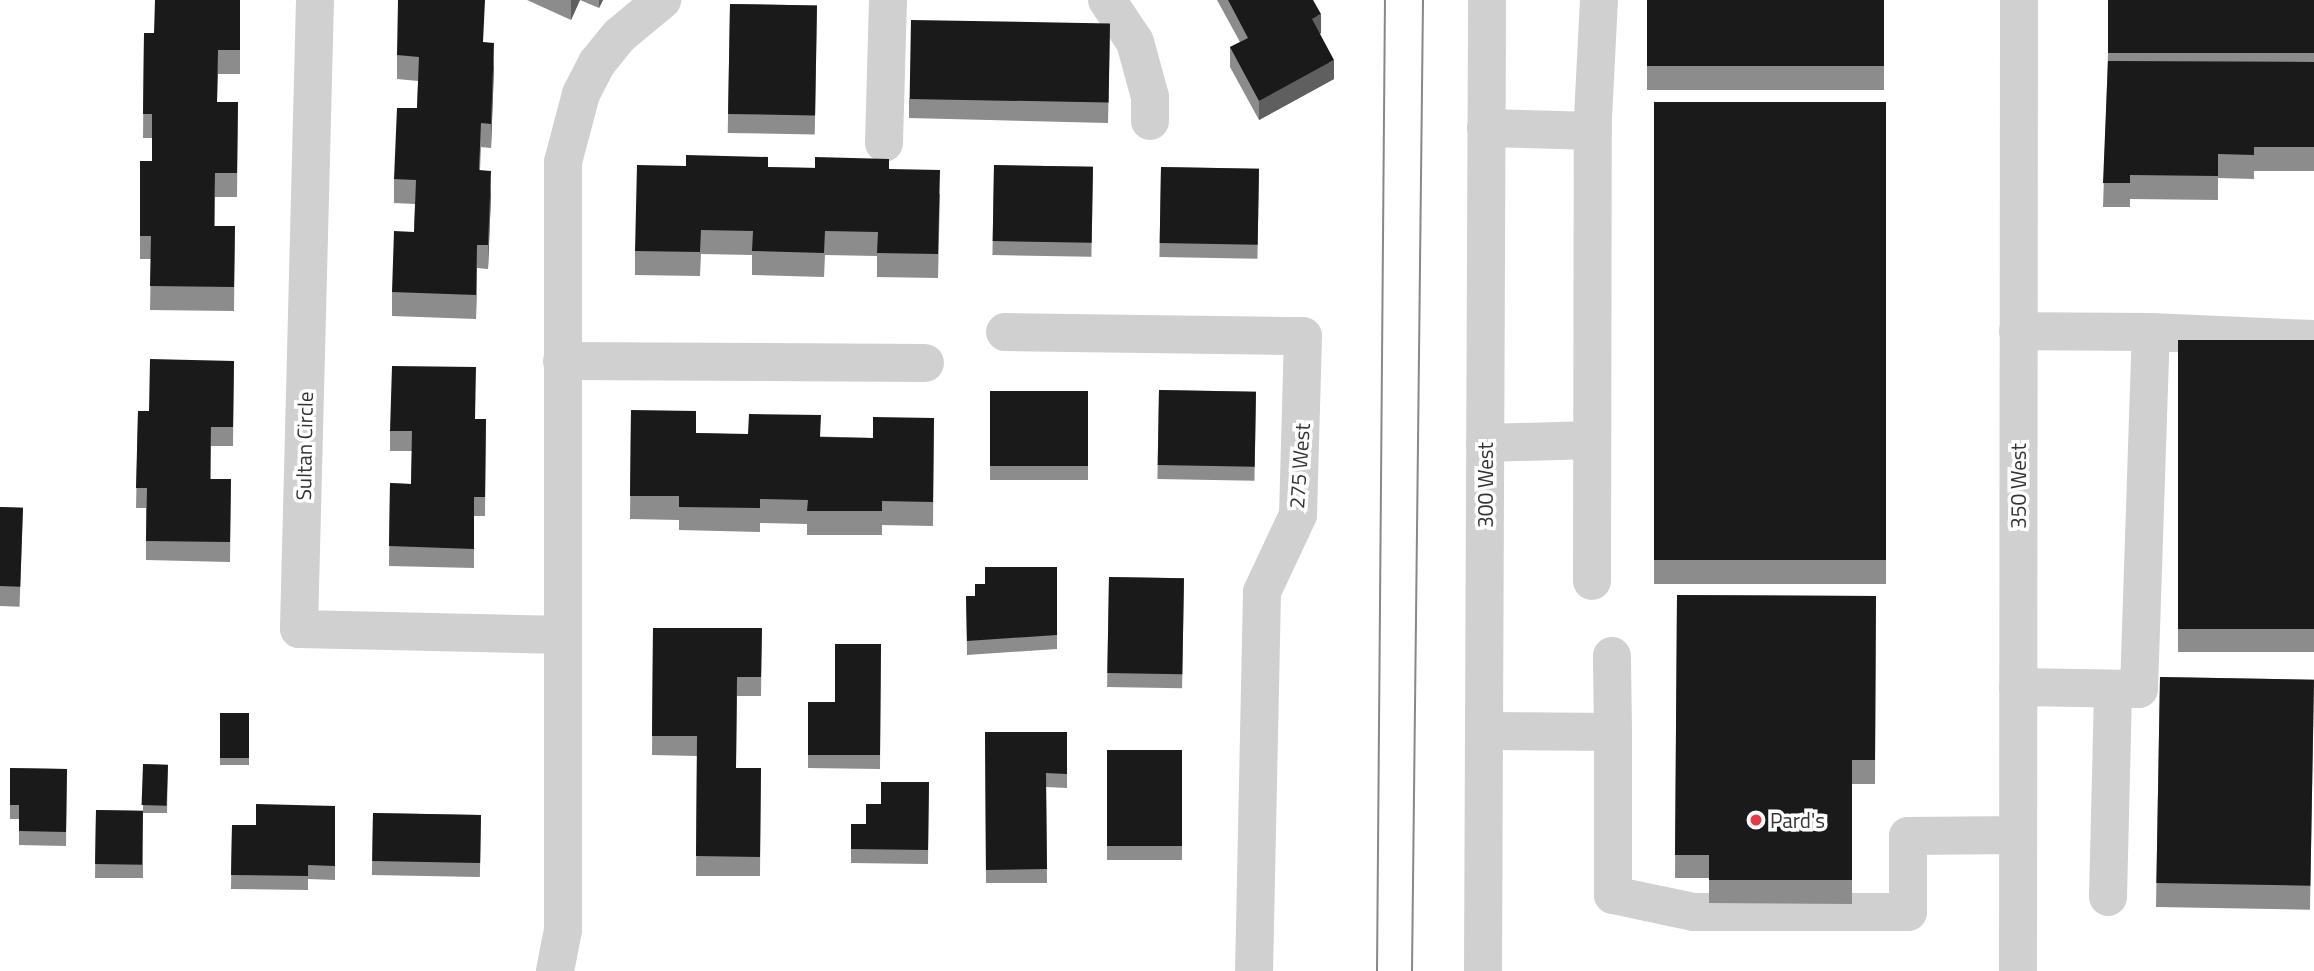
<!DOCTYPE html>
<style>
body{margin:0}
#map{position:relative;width:2314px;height:971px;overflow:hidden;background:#fff;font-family:"Titillium Web",sans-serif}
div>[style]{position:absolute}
.minor>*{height:38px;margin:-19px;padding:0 19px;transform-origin:19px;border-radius:19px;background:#d0d0d0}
.tram>*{height:2px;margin:-1px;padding:0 1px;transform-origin:1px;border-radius:1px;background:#888}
.wall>*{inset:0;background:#8c8c8c;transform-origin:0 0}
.shaded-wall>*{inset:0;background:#5f5f5f}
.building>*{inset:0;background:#1a1a1a;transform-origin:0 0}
.dots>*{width:19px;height:19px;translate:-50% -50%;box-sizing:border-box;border:4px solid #fff;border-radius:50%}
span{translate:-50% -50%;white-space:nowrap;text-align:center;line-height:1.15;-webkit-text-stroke:7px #fff;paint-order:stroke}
.street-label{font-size:21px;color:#333}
.poi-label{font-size:21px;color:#333}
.left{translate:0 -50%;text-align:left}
</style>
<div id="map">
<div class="minor">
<i style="left:315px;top:0;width:629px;rotate:91.46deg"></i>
<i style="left:299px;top:629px;width:263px;rotate:1.3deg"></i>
<i style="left:1107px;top:0;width:50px;rotate:56.3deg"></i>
<i style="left:1135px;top:42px;width:57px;rotate:74.7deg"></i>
<i style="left:1150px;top:97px;width:24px;rotate:90deg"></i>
<i style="left:1486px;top:128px;width:107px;rotate:1.6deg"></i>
<i style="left:884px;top:143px;width:143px;rotate:-88.4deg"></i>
<i style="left:1005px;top:332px;width:298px;rotate:0.8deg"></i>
<i style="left:1303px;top:336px;width:179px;rotate:91.6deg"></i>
<i style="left:1298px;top:515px;width:85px;rotate:115.1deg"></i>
<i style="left:1262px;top:592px;width:379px;rotate:91.2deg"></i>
<i style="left:2151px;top:332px;width:163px;rotate:2.5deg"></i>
<i style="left:562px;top:361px;width:363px;rotate:0.3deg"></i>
<i style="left:1485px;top:443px;width:107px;rotate:-1.6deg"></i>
<i style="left:1592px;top:581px;width:463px;rotate:-89.9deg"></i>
<i style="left:1593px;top:118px;width:118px;rotate:-87.1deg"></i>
<i style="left:2018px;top:687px;width:121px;rotate:0.9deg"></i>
<i style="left:2139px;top:689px;width:357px;rotate:-88.1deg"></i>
<i style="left:2151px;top:332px;width:133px;rotate:-179.6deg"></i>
<i style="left:1484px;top:731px;width:129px;rotate:0.4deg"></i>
<i style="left:1613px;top:732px;width:76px;rotate:-90.8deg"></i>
<i style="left:1613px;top:732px;width:163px;rotate:90deg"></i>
<i style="left:1613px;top:895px;width:83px;rotate:11.9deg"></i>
<i style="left:1694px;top:912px;width:214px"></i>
<i style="left:1908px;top:912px;width:76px;rotate:-90deg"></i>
<i style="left:1908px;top:836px;width:110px;rotate:-0.5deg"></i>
<i style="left:2108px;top:897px;width:208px;rotate:-88.6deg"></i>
<i style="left:555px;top:971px;width:42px;rotate:-79deg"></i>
<i style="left:563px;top:930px;width:768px;rotate:-90deg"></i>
<i style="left:563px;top:162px;width:70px;rotate:-75.2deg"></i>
<i style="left:581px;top:94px;width:35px;rotate:-63deg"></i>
<i style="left:597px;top:63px;width:36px;rotate:-51deg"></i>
<i style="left:620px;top:35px;width:55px;rotate:-39.8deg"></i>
<i style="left:1483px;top:971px;width:971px;rotate:-89.76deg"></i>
<i style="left:2018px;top:971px;width:971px;rotate:-89.94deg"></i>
</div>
<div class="tram">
<i style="left:1377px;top:971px;width:971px;rotate:-89.53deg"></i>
<i style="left:1412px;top:971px;width:971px;rotate:-89.35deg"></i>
</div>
<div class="wall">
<i style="clip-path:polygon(240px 0,240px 74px,218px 74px,217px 102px,238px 102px,237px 197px,215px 197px,215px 226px,235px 226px,234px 311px,150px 310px,151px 259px,140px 259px,140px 161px,152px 161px,152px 138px,143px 138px,144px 33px,154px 33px)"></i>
<i style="clip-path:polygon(527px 0,603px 0,599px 8px,580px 0,571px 20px)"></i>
<i style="clip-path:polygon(1217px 0,1313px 0,1321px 33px,1320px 34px,1334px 79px,1259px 120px,1230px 67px,1230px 47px,1240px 42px)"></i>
<i style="left:1647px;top:0;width:237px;height:90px"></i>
<i style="clip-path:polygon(2314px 0,2314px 171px,2254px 171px,2254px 179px,2218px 178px,2218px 200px,2130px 199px,2130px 207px,2103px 207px,2108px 53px)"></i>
<i style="left:730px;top:4px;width:87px;height:129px;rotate:1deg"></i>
<i style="clip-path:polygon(1110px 24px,1108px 123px,909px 118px,909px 99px)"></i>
<i style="clip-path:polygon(484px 42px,494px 67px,491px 148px,481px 147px,480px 170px,491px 195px,488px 269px,477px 268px,476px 319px,392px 316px,392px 292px,414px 232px,415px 204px,394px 203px,394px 179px,417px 108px,418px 81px,397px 79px,397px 55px)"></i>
<i style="left:1654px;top:102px;width:232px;height:482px"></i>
<i style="left:994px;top:165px;width:99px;height:90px;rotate:1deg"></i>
<i style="clip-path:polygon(686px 166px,889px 169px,940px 194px,938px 278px,877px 277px,877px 256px,825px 255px,824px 277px,752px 275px,752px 255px,701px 254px,700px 276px,635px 275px,635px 251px)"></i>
<i style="left:1161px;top:167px;width:98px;height:90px;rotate:1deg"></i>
<i style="left:2178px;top:340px;width:136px;height:312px"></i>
<i style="clip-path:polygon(234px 361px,233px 446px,211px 446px,211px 479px,231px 479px,230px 562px,146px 560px,146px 508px,136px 508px,138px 411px,149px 411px)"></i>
<i style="left:1159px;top:390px;width:97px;height:89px;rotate:1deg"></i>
<i style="left:990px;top:391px;width:98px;height:89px"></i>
<i style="clip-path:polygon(631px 410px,696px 433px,873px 438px,934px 418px,933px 526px,882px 525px,882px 535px,807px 535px,807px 524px,760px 523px,760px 532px,679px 530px,679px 520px,630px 519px)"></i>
<i style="clip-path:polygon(476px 419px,486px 419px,485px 516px,474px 516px,474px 568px,389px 566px,390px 483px,411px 484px,412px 451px,390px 451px,390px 431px)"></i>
<i style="left:0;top:507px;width:23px;height:99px;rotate:2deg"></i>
<i style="clip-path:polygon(1057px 567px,1057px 649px,967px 655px,966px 596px,975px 596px,985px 584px)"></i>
<i style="left:1109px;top:577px;width:75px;height:110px;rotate:1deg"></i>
<i style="clip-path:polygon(1677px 595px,1876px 596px,1875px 784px,1852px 784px,1852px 904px,1709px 903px,1709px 878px,1675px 878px)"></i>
<i style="clip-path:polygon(653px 628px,762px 628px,761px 696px,737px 696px,736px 768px,761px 768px,760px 876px,696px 876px,697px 756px,652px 755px)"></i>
<i style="clip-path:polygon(881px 644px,880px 769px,808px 768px,808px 702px,835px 702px)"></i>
<i style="left:2160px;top:677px;width:154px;height:230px;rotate:1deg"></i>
<i style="left:220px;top:713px;width:29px;height:52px"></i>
<i style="clip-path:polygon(985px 732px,1067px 732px,1067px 788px,1046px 787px,1047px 883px,986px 883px)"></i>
<i style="left:1107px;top:750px;width:75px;height:110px"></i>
<i style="clip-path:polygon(143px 764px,168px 765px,167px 813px,143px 813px,143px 878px,95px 878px,96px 810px,143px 811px)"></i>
<i style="clip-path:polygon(10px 768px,67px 769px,66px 846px,19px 845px,19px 819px,10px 819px)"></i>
<i style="clip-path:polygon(929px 782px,928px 864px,851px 863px,851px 824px,866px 824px,881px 804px)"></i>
<i style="clip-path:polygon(335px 806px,335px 880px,308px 879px,308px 890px,231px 889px,232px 825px,256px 825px)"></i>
<i style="left:373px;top:813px;width:108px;height:62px;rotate:1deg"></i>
</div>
<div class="shaded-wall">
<i style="clip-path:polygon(571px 0,580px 0,571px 20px)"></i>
<i style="clip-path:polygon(599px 0,603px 0,599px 8px)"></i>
<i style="clip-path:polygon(1321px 14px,1321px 33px,1312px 38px,1312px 19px)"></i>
<i style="clip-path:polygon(494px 43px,494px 67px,491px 148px,491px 124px)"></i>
<i style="clip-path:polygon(1334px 60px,1334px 79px,1259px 120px,1259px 101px)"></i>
<i style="clip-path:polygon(491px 171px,491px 195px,488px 269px,488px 245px)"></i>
<i style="clip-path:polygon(477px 245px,477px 268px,476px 319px,476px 295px)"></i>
</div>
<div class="building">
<i style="clip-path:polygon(155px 0,240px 0,240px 50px,218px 50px,217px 102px,238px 102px,237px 173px,215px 173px,214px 226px,235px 226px,234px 287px,150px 286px,151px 236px,140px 236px,140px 161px,152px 161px,152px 114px,143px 114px,144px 33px,154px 33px)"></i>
<i style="clip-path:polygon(398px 0,485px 0,483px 42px,494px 43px,491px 124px,481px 123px,479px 170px,491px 171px,488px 245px,477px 245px,476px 295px,392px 292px,394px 231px,414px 232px,416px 180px,394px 179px,397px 108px,417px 108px,419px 57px,397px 55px)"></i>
<i style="clip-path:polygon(1228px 0,1313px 0,1321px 14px,1312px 19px,1334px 60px,1259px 101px,1230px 47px,1248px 38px)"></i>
<i style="left:1647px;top:0;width:237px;height:66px"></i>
<i style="left:2108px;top:0;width:206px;height:53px"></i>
<i style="left:730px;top:4px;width:87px;height:110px;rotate:1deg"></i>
<i style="left:911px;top:20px;width:199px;height:79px;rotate:1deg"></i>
<i style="clip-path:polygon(2108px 61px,2314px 62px,2314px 147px,2254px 147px,2254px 155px,2218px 154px,2218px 176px,2130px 175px,2130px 183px,2103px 183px)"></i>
<i style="left:1654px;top:102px;width:232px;height:458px"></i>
<i style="clip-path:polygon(686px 155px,768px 157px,768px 167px,815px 168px,815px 157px,889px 159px,889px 169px,940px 170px,938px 254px,877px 253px,878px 232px,825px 231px,824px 253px,752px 251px,753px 231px,701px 230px,700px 252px,635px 251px,637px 165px,686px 166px)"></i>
<i style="left:994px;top:165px;width:99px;height:76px;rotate:1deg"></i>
<i style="left:1161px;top:167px;width:98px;height:76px;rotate:1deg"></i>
<i style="left:2178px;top:340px;width:136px;height:289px"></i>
<i style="clip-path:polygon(150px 359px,234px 361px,233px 427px,211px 427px,210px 479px,231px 479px,230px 542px,146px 541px,147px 488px,136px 488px,138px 411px,149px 411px)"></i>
<i style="clip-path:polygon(392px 366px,476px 367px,475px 419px,486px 419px,485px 497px,474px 497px,474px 549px,389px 546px,390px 483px,411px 484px,412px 431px,390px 431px)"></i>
<i style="left:1159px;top:390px;width:97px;height:75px;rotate:1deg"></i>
<i style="left:990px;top:391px;width:98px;height:75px"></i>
<i style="clip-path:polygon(631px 410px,696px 411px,696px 433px,748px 434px,749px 414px,821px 415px,820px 437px,873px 438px,873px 417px,934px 418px,933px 502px,882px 501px,882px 511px,807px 511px,808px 500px,760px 499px,760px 508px,679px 507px,679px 496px,630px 496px)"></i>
<i style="left:0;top:507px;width:23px;height:79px;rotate:2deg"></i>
<i style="clip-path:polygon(985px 567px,1057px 567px,1057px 635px,967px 641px,966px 596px,975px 596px,975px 584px,985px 584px)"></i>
<i style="left:1109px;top:577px;width:75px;height:96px;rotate:1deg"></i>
<i style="clip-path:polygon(1677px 595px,1876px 596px,1875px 760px,1852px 760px,1852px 880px,1709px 880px,1709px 855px,1675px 855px)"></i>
<i style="clip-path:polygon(653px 628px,762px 628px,761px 677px,737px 677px,736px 768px,761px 768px,760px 857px,696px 856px,697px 736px,652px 736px)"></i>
<i style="clip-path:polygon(835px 644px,881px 644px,880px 755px,808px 755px,808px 702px,835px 702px)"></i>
<i style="left:2160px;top:677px;width:154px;height:206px;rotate:1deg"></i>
<i style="left:220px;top:713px;width:29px;height:45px"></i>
<i style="clip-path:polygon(985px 732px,1067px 732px,1067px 774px,1046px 773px,1047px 869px,986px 870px)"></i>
<i style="left:1107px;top:750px;width:75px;height:96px"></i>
<i style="left:143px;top:764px;width:25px;height:41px;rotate:2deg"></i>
<i style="clip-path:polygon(10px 768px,67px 769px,66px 832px,19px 831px,19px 805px,10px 805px)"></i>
<i style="clip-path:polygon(881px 782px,929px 782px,928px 850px,851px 849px,851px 824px,866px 824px,866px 804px,881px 804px)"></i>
<i style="clip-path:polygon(256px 804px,335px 806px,335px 866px,308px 865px,308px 876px,231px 875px,232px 825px,256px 825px)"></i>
<i style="left:96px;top:810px;width:47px;height:54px;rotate:1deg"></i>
<i style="left:373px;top:813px;width:108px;height:48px;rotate:1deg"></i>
</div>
<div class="dots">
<i style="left:1756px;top:820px;background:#e63946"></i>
</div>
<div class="street-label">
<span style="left:304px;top:446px;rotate:-89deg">Sultan Circle</span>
<span style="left:1299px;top:466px;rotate:-86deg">275 West</span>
<span style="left:1485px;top:485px;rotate:-90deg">300 West</span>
<span style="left:2018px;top:486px;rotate:-90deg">350 West</span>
</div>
<div class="poi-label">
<span class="left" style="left:1770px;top:820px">Pard's</span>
</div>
</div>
